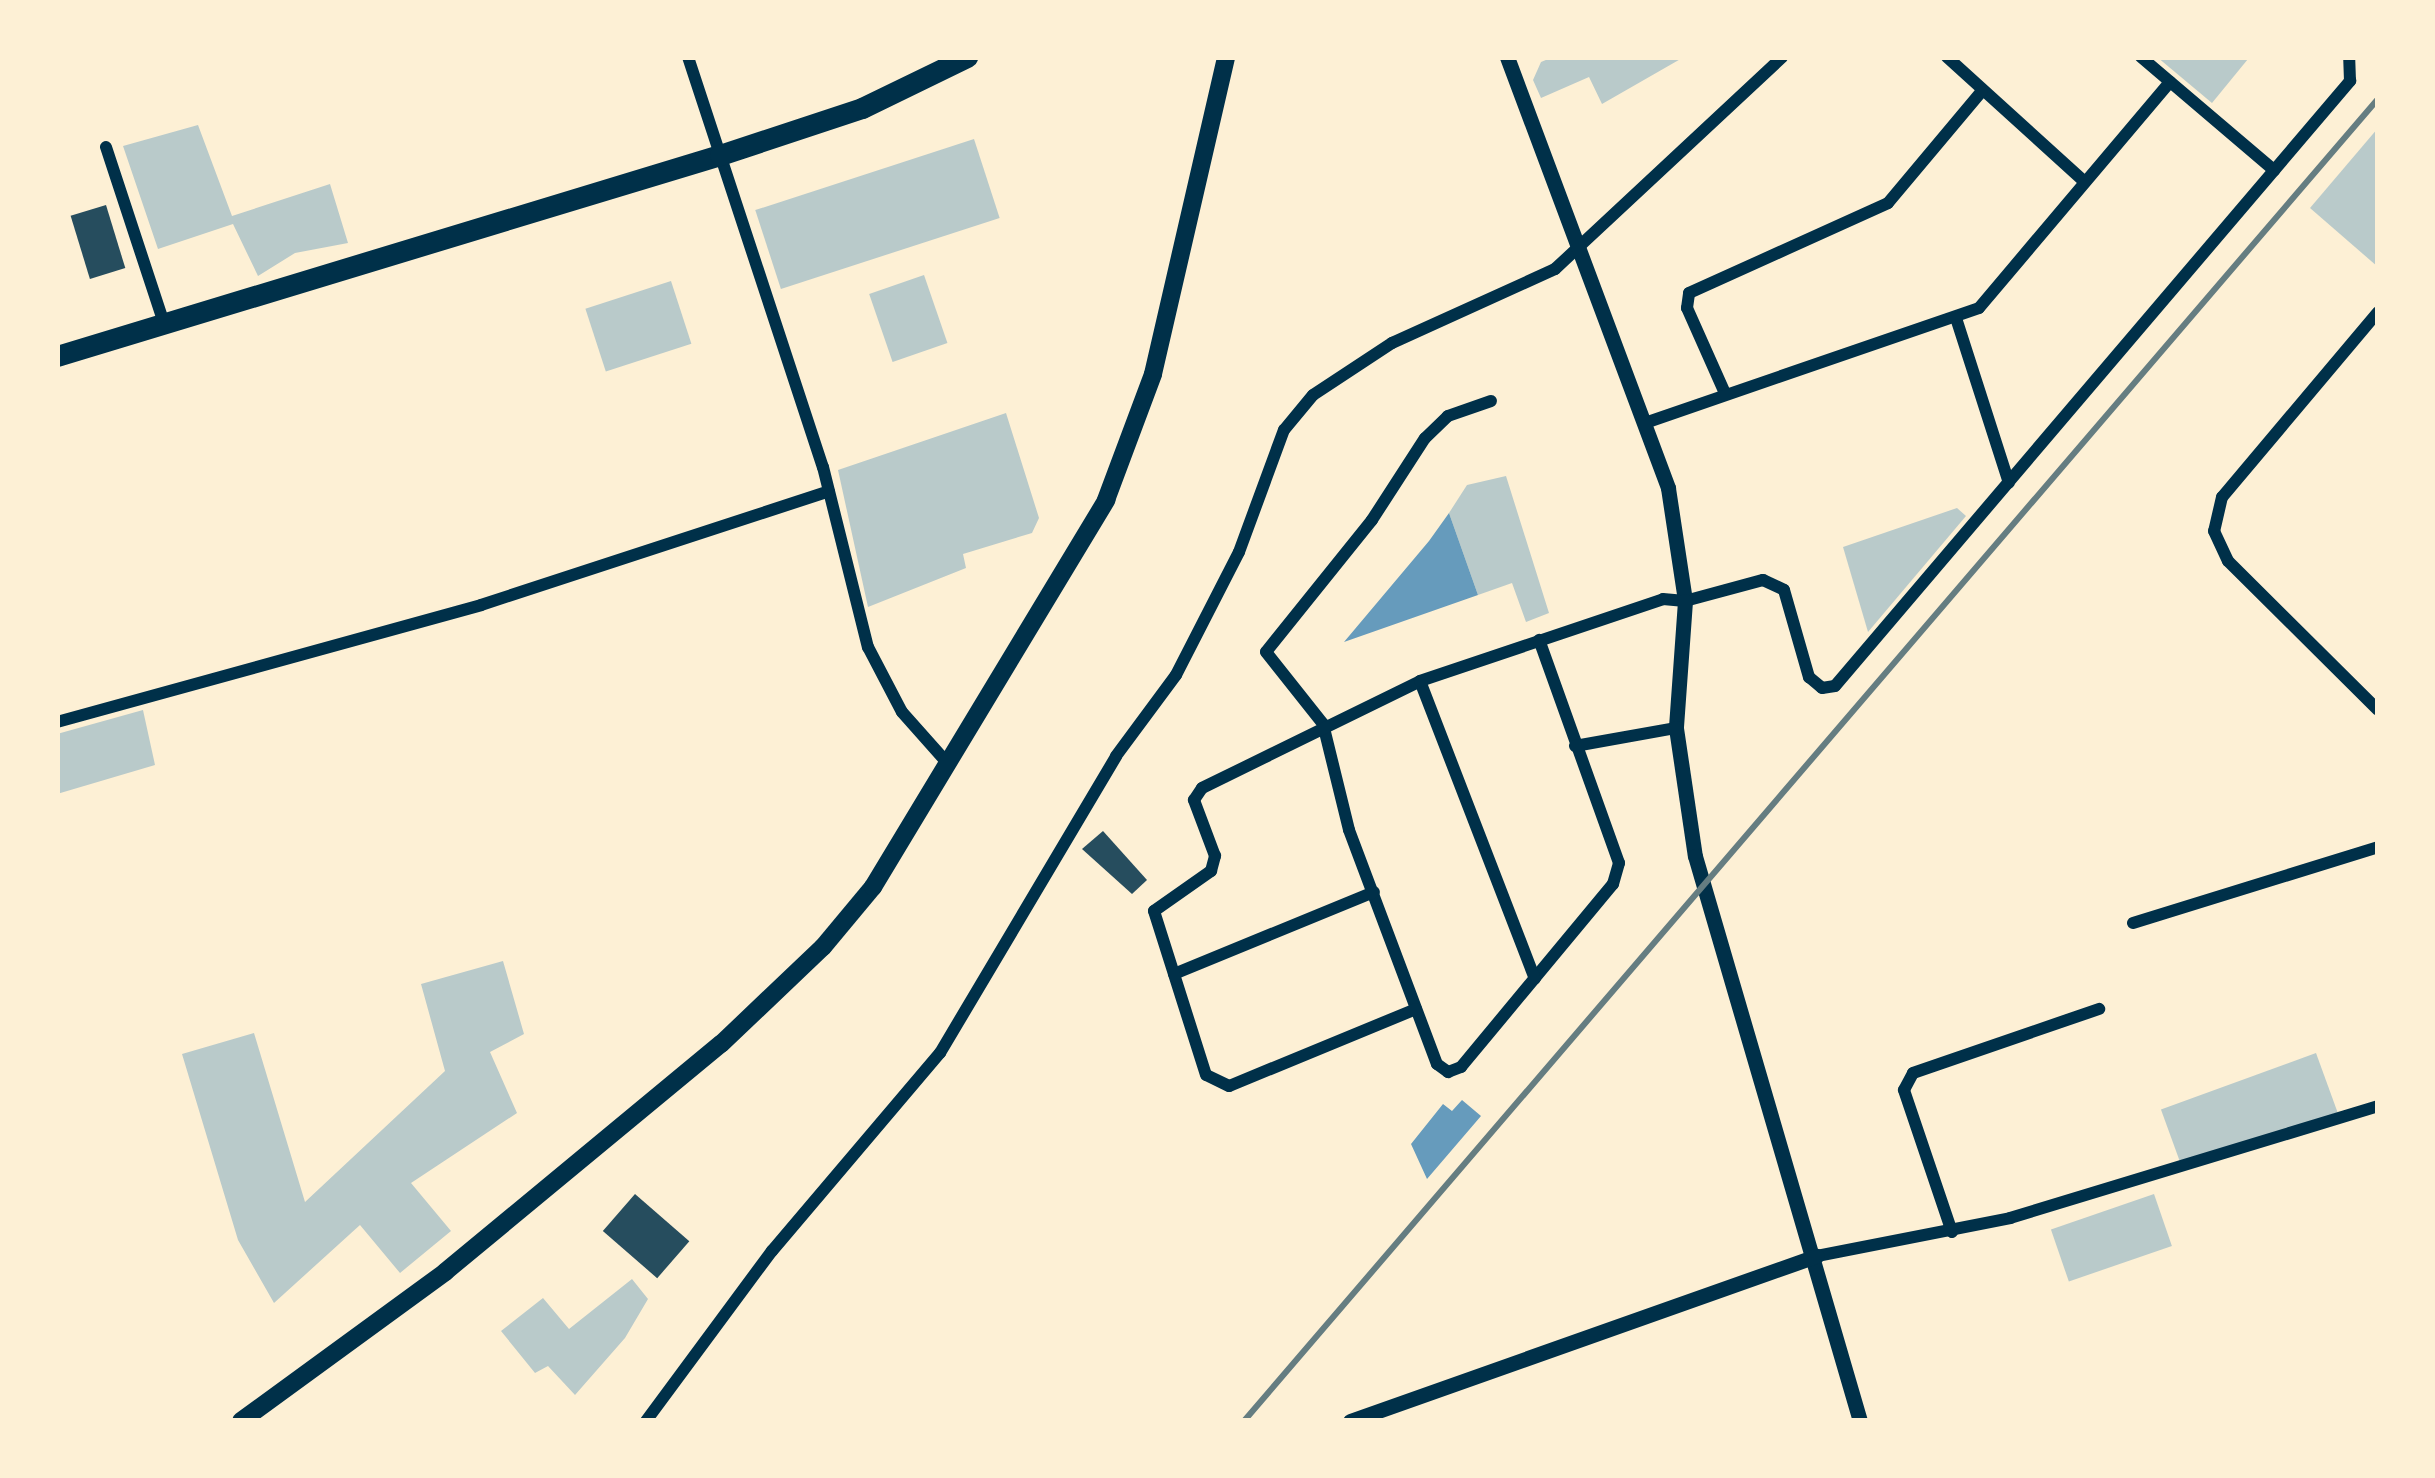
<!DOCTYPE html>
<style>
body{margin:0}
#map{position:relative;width:2435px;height:1478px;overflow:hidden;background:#fdf0d5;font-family:"Fira Sans",sans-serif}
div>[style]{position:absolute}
.green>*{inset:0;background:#b9caca;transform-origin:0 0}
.water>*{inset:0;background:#669bbc}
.building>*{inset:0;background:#264d5e;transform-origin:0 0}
.minor>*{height:12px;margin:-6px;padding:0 6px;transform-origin:6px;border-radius:6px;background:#003049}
.tertiary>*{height:15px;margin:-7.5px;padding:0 7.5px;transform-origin:7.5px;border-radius:7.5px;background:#003049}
.secondary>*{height:18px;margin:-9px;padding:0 9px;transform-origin:9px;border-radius:9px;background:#003049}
.primary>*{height:21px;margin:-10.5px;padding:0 10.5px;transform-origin:10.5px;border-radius:10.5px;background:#003049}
.rail>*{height:6px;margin:-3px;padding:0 3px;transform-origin:3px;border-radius:3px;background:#657d81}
span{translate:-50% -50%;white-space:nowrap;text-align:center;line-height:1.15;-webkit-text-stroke:9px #fdf0d5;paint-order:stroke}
.frame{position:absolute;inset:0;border:60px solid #fdf0d5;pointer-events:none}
</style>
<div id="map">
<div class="green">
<i style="clip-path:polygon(1553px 57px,1684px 57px,1602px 104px,1589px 77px,1541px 98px,1533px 80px,1541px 62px)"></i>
<i style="clip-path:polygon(2157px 57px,2246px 57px,2248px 59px,2212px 103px)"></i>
<i style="clip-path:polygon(198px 125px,232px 216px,330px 184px,348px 243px,295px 253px,258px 276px,233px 224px,158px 249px,123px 146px)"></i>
<i style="clip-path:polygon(2378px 128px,2378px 267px,2310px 208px)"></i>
<i style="left:974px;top:139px;width:83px;height:230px;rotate:72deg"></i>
<i style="left:924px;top:275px;width:72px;height:58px;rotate:71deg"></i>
<i style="left:671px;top:281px;width:66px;height:90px;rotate:72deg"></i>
<i style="clip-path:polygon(1006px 413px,1039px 518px,1032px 533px,963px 554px,966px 568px,868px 607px,838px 470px)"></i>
<i style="clip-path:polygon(1506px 476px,1549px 613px,1526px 622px,1512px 583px,1478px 595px,1449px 513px,1467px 485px)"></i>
<i style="clip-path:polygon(1957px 508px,1966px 516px,1868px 632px,1843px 547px)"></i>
<i style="clip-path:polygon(143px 710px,155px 765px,57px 794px,57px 734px)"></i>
<i style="clip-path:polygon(503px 961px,524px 1034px,490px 1052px,517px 1113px,411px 1183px,451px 1231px,400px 1273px,360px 1225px,274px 1303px,238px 1240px,182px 1054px,254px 1033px,305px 1202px,445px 1071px,421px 984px)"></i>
<i style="left:2316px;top:1053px;width:63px;height:165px;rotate:70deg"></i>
<i style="left:2154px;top:1194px;width:55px;height:109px;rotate:71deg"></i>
<i style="clip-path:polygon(632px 1279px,648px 1299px,625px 1338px,575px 1395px,548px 1366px,535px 1373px,501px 1331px,543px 1298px,569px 1329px)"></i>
</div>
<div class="water">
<i style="clip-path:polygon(1449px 513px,1478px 595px,1344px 642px,1429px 541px)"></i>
<i style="clip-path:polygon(1462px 1100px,1481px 1116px,1427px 1179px,1411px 1144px,1443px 1104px,1452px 1111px)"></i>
</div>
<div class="building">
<i style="left:106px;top:205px;width:66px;height:37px;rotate:73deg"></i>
<i style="clip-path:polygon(1103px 831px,1147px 880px,1132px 894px,1082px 849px)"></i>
<i style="left:635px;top:1194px;width:72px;height:49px;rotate:41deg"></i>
</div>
<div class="minor">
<i style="left:688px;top:57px;width:432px;rotate:71.8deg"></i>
<i style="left:823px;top:467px;width:186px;rotate:76deg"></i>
<i style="left:868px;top:647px;width:73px;rotate:62.4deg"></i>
<i style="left:902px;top:712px;width:71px;rotate:48.4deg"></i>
<i style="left:1947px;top:57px;width:186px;rotate:42.2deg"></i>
<i style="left:2141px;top:57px;width:175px;rotate:40.4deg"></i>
<i style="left:106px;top:147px;width:185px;rotate:71.8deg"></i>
<i style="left:2378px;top:312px;width:242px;rotate:130.1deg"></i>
<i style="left:2222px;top:497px;width:35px;rotate:103deg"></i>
<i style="left:2214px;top:531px;width:33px;rotate:65deg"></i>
<i style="left:2228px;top:561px;width:211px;rotate:44.8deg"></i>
<i style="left:1956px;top:318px;width:173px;rotate:72.2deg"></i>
<i style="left:1724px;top:391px;width:91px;rotate:-114deg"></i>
<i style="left:1687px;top:308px;width:15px;rotate:-82deg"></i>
<i style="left:1689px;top:293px;width:218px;rotate:-24.3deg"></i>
<i style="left:1888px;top:203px;width:145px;rotate:-50deg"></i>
<i style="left:1491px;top:401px;width:46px;rotate:160.8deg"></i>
<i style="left:1448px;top:416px;width:32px;rotate:136deg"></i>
<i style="left:1425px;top:438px;width:98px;rotate:122.9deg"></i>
<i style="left:1372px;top:520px;width:169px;rotate:128.8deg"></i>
<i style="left:1266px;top:652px;width:92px;rotate:51.6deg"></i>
<i style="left:1323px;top:724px;width:109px;rotate:76.2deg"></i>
<i style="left:1349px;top:830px;width:250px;rotate:69.4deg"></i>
<i style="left:1437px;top:1064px;width:14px;rotate:36deg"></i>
<i style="left:1448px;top:1072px;width:14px;rotate:-21deg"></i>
<i style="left:1461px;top:1067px;width:238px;rotate:-50.3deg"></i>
<i style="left:1613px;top:884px;width:22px;rotate:-74deg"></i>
<i style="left:1619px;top:863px;width:237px;rotate:-109.7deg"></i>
<i style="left:1645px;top:423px;width:353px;rotate:-19deg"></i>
<i style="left:1979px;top:308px;width:296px;rotate:-49.8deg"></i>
<i style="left:1420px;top:681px;width:319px;rotate:68.9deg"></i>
<i style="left:57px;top:722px;width:440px;rotate:-15.4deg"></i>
<i style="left:481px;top:605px;width:366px;rotate:-18.1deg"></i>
<i style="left:1575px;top:746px;width:103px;rotate:-10.1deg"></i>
<i style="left:2133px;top:923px;width:257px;rotate:-17.2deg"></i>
<i style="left:1174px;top:974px;width:216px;rotate:-22.3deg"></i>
<i style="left:1416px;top:1009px;width:202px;rotate:157.6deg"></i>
<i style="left:1229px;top:1086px;width:25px;rotate:-154deg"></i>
<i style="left:1206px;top:1075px;width:172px;rotate:-107.6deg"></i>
<i style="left:1154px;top:911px;width:70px;rotate:-35.1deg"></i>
<i style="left:1211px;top:871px;width:16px;rotate:-75deg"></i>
<i style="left:1215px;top:856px;width:60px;rotate:-110.6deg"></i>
<i style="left:1194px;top:800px;width:14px;rotate:-56deg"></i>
<i style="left:1202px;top:788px;width:243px;rotate:-26.1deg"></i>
<i style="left:1420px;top:681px;width:256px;rotate:-18.6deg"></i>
<i style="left:1663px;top:599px;width:22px;rotate:5deg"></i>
<i style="left:1685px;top:601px;width:81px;rotate:-15.1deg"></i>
<i style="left:1763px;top:580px;width:23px;rotate:25deg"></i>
<i style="left:1784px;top:590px;width:91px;rotate:74deg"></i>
<i style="left:1809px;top:677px;width:17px;rotate:40deg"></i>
<i style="left:1822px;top:688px;width:13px;rotate:-9deg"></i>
<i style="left:1835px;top:686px;width:795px;rotate:-49.59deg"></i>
<i style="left:2350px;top:81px;width:24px;rotate:-92deg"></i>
<i style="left:1952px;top:1232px;width:150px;rotate:-108.7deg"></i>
<i style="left:1904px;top:1090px;width:19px;rotate:-62deg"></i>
<i style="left:1913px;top:1073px;width:197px;rotate:-19deg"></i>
<i style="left:1817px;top:1256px;width:197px;rotate:-11.1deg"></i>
<i style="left:2010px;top:1218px;width:385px;rotate:-16.9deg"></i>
<i style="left:646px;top:1421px;width:212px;rotate:-53.5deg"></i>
<i style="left:772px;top:1251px;width:260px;rotate:-49.7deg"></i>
<i style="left:940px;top:1053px;width:345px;rotate:-59.3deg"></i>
<i style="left:1116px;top:756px;width:101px;rotate:-53.5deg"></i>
<i style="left:1176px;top:675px;width:138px;rotate:-62.9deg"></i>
<i style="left:1239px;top:552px;width:130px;rotate:-69.8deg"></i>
<i style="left:1284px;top:430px;width:45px;rotate:-50.4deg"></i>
<i style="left:1313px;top:395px;width:95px;rotate:-33.4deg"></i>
<i style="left:1392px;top:343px;width:179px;rotate:-24.4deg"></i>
<i style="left:1555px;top:269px;width:311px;rotate:-43deg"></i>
</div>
<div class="tertiary">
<i style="left:1507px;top:57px;width:460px;rotate:69.5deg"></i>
<i style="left:1668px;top:488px;width:114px;rotate:81.4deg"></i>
<i style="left:1685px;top:601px;width:127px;rotate:94.1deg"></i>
<i style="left:1676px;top:728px;width:129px;rotate:81.6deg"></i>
<i style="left:1695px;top:856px;width:589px;rotate:73.72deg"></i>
<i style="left:1350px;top:1421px;width:495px;rotate:-19.5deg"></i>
</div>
<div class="secondary">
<i style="left:241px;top:1421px;width:253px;rotate:-36.1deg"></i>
<i style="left:445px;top:1272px;width:358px;rotate:-39.6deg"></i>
<i style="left:721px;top:1044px;width:141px;rotate:-43.6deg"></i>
<i style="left:823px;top:947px;width:78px;rotate:-50.2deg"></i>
<i style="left:873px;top:887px;width:452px;rotate:-58.9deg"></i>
<i style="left:1106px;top:500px;width:134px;rotate:-69.5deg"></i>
<i style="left:1153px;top:374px;width:325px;rotate:-77deg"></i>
</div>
<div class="primary">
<i style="left:57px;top:356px;width:693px;rotate:-16.87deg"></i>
<i style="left:720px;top:155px;width:150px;rotate:-18.3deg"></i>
<i style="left:862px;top:108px;width:117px;rotate:-25.9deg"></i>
</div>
<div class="rail">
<i style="left:1244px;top:1421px;width:1742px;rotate:-49.38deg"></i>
</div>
<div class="frame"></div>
</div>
